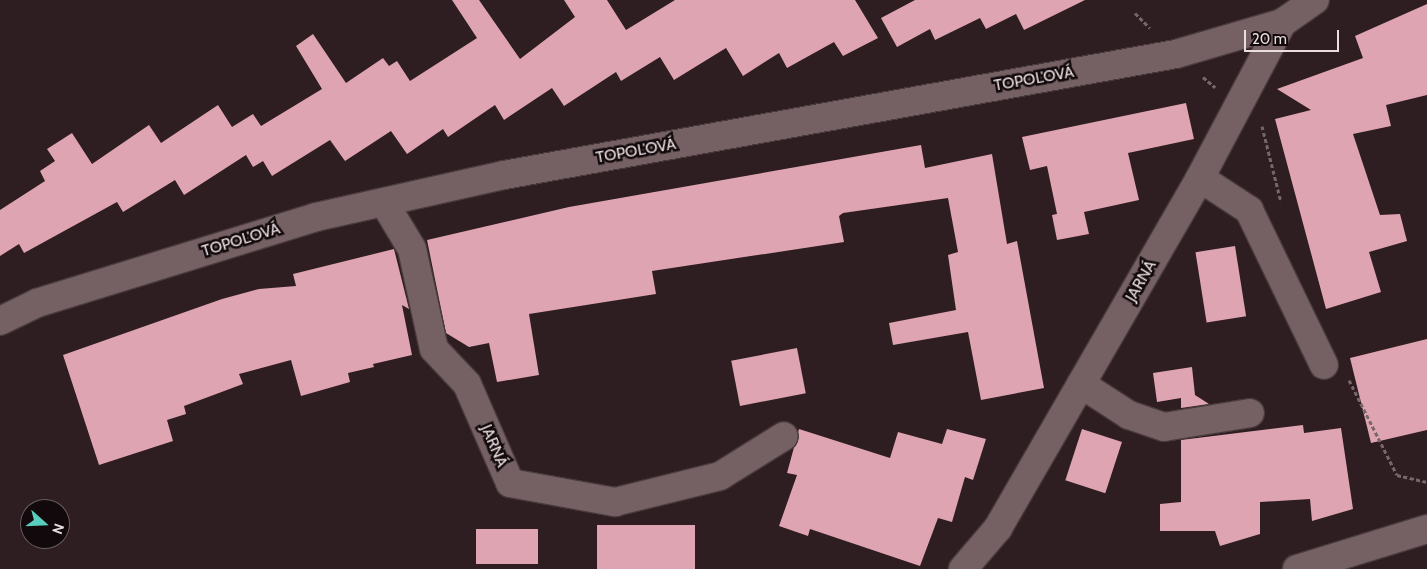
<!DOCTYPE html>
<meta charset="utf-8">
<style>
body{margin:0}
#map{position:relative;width:1427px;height:569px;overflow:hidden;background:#2e1d21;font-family:Cabin,sans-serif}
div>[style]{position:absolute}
.building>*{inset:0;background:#dfa4b1;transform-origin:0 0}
.path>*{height:3px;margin-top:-1.5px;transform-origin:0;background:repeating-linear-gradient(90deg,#77676b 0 4px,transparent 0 6.5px)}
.roads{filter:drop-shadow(1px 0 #483a3d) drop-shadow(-1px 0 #483a3d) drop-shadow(0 1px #483a3d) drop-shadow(0 -1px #483a3d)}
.street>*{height:28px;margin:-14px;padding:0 14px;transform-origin:14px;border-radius:14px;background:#756064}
span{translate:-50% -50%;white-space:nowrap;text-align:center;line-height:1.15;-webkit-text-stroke:5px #11090b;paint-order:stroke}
.street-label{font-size:16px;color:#eadde0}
.north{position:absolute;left:20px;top:499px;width:50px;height:50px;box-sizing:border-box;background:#11090b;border:1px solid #685e60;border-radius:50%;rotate:110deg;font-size:14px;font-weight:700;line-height:20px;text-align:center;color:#eadde0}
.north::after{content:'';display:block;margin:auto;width:18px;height:22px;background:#59cebf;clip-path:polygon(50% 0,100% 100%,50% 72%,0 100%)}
.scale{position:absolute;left:1244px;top:30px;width:95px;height:22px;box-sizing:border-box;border:2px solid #eadde0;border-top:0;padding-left:6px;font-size:15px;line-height:18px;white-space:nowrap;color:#eadde0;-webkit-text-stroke:4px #11090b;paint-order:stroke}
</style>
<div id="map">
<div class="building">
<i style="clip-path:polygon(452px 0,479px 0,520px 59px,575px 17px,564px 0,607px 0,626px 30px,675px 0,855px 0,878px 38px,843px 56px,834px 42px,787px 68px,779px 53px,743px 76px,726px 48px,674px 80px,660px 57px,621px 81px,616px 72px,564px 106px,552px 88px,504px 120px,495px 105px,448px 137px,443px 129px,407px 154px,391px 131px,345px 161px,330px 140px,272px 176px,263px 161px,253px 167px,246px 155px,184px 195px,175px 180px,123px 212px,117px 202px,24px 253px,19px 244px,0 256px,0 210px,45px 181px,40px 171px,55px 161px,47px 149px,72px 133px,92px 164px,149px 125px,161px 143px,218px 105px,232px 127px,253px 114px,261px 126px,322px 89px,296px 46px,313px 34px,346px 83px,383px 58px,389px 66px,397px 61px,410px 81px,477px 38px)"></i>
<i style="clip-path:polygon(915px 0,1085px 0,1024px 30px,1016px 14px,986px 29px,980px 18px,935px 40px,930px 29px,897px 47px,881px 18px)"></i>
<i style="clip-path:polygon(1427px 4px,1427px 95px,1386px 105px,1391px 126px,1353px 134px,1380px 215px,1400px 214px,1407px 241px,1369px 252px,1381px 292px,1326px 309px,1275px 119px,1311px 110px,1277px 89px,1363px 58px,1355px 36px)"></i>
<i style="clip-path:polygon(1186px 103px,1194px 139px,1128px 153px,1139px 200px,1084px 212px,1089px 234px,1057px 240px,1052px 215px,1057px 214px,1047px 166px,1030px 170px,1022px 137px)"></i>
<i style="clip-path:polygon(921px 145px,925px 168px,992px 154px,1007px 244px,1017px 241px,1044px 388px,981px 400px,968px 332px,893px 345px,889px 323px,956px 310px,948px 255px,958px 252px,948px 198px,843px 213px,839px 216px,844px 242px,652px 271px,656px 294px,529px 314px,539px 375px,497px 382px,489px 343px,469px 347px,446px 333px,427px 240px,569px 207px)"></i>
<i style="left:1235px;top:246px;width:71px;height:40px;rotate:81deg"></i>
<i style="clip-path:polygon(394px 249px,409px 309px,402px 305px,412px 355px,373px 364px,374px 367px,348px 373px,350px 382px,301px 396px,291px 360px,239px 374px,243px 384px,184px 406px,186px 414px,167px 420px,173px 441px,99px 465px,63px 355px,222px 299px,259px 289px,296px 286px,293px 274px)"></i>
<i style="clip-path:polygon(1427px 339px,1427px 430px,1371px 443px,1350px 358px)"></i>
<i style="left:797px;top:348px;width:46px;height:67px;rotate:79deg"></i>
<i style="clip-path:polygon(1192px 367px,1195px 395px,1209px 404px,1181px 408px,1181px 398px,1157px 402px,1153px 373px)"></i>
<i style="clip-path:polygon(1303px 425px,1304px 433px,1341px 428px,1353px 509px,1312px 521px,1310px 499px,1260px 502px,1260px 534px,1220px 546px,1215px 531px,1160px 531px,1160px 504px,1181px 502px,1181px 440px)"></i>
<i style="clip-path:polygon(799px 429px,890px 458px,898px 432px,942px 444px,947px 429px,986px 439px,973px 480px,965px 477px,952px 522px,938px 518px,920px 566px,810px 529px,808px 536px,779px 526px,797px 475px,787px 473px)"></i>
<i style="left:1082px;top:429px;width:42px;height:54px;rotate:18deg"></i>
<i style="left:695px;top:525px;width:44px;height:98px;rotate:90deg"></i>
<i style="left:538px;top:529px;width:35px;height:62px;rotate:90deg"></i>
</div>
<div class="path">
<i style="left:1135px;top:13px;width:21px;rotate:45deg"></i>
<i style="left:1203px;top:77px;width:16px;rotate:40deg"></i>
<i style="left:1262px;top:126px;width:78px;rotate:76deg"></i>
<i style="left:1349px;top:380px;width:106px;rotate:63.2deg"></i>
<i style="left:1397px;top:475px;width:31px;rotate:13deg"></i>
</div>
<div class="roads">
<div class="street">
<i style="left:1200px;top:178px;width:59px;rotate:33.1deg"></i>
<i style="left:1249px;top:210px;width:172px;rotate:64.2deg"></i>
<i style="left:385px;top:204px;width:52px;rotate:59deg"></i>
<i style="left:412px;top:249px;width:102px;rotate:77.6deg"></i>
<i style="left:434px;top:349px;width:48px;rotate:46.7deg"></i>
<i style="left:467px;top:384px;width:108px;rotate:66.5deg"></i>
<i style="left:510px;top:483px;width:107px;rotate:10.3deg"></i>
<i style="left:615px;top:502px;width:108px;rotate:-13.9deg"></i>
<i style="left:720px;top:476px;width:75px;rotate:-32deg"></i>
<i style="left:0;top:321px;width:41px;rotate:-25.9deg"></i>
<i style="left:37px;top:303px;width:292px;rotate:-17.1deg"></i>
<i style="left:316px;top:217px;width:193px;rotate:-12.6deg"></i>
<i style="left:504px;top:175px;width:683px;rotate:-10.21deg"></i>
<i style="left:1176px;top:54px;width:110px;rotate:-16.3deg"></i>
<i style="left:1282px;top:23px;width:40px;rotate:-34.9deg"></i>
<i style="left:1081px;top:384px;width:57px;rotate:32.9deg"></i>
<i style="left:1129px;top:415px;width:37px;rotate:19deg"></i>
<i style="left:1164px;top:427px;width:87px;rotate:-9.2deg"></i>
<i style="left:963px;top:569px;width:54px;rotate:-49.5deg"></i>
<i style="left:998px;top:528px;width:404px;rotate:-60deg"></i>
<i style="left:1200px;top:178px;width:175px;rotate:-62.1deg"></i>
<i style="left:1297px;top:569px;width:136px;rotate:-17.1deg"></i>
</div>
</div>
<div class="street-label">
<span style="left:1034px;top:79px;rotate:-10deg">TOPOĽOVÁ</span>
<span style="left:636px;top:151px;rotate:-10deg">TOPOĽOVÁ</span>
<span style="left:241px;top:240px;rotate:-17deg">TOPOĽOVÁ</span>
<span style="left:1141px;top:281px;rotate:-60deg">JARNÁ</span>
<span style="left:494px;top:446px;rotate:67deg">JARNÁ</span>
</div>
<div class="north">N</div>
<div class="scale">20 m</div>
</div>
